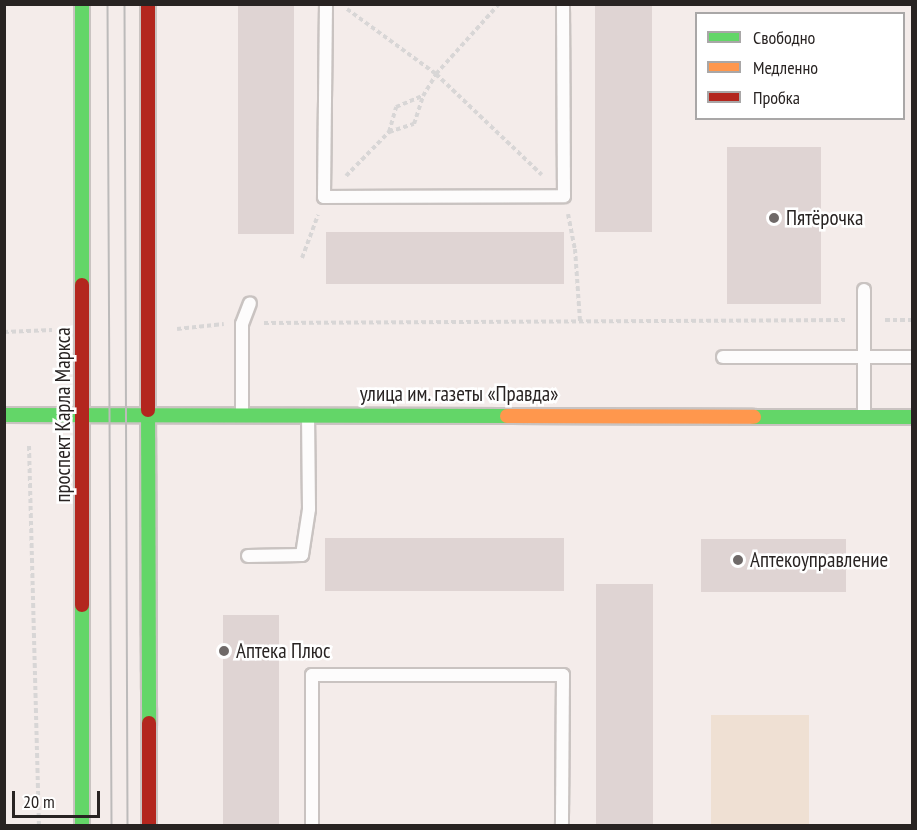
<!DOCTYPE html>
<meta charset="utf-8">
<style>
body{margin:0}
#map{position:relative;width:917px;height:830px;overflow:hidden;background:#f4ecea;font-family:"PT Sans Narrow",sans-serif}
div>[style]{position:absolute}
.green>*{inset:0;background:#efe0d3;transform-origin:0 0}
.building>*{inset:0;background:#dfd4d3;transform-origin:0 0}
.path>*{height:4px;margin-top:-2px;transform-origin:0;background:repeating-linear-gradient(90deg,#d8d6d6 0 4.5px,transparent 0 7.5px)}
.roads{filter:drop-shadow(2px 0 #c9c3c1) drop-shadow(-2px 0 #c9c3c1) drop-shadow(0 2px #c9c3c1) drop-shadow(0 -2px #c9c3c1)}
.lane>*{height:12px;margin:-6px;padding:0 6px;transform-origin:6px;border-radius:6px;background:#fdfcfc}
.fast>*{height:14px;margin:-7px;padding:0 7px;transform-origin:7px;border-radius:7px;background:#63d668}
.slow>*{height:14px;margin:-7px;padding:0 7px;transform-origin:7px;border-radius:7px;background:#ff974d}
.jam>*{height:14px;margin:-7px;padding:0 7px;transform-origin:7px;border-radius:7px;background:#b3261e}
.tram>*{height:1.5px;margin:-0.75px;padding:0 0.75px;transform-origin:0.75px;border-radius:0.75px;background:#bcbaba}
.dots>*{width:16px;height:16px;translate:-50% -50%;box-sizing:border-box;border:3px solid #fff;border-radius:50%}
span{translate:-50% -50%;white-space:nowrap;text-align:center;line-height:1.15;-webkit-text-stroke:5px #fff;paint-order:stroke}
.poi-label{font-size:21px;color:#282322}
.left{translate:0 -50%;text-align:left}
.street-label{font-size:21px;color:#282322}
.frame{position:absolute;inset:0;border:6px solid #282322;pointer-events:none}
.legend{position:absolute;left:695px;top:12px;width:210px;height:108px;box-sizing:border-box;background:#fff;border:2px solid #a9a7a7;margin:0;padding:8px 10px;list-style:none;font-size:18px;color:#282322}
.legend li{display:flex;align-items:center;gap:12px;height:30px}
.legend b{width:30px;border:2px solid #a9a7a7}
.scale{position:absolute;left:12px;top:791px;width:88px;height:27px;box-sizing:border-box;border:3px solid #282322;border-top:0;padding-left:8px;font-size:18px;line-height:21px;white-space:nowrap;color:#282322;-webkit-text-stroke:4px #fff;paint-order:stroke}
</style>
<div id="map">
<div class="green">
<i style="left:809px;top:715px;width:110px;height:98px;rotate:90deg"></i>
</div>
<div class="building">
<i style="left:238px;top:4px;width:56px;height:230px"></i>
<i style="left:595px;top:4px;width:57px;height:228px"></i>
<i style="left:727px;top:147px;width:94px;height:157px"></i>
<i style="left:326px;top:232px;width:238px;height:52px"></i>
<i style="left:325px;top:538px;width:239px;height:53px"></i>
<i style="left:701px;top:539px;width:145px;height:53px"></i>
<i style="left:596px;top:584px;width:57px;height:241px"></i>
<i style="left:223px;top:615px;width:56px;height:210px"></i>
</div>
<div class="path">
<i style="left:347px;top:9px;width:110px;rotate:36.1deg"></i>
<i style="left:436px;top:74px;width:146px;rotate:43.6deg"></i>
<i style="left:389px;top:132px;width:26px;rotate:-74deg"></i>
<i style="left:396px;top:107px;width:28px;rotate:-23deg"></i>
<i style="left:346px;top:176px;width:62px;rotate:-45.7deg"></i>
<i style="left:389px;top:132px;width:26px;rotate:-18deg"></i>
<i style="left:414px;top:124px;width:29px;rotate:-72deg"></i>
<i style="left:423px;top:96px;width:26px;rotate:-59deg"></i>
<i style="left:436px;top:74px;width:94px;rotate:-48deg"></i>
<i style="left:568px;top:214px;width:36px;rotate:79deg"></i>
<i style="left:575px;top:249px;width:72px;rotate:86deg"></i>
<i style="left:302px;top:258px;width:46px;rotate:-69.6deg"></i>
<i style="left:885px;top:320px;width:27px"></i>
<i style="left:264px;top:323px;width:581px;rotate:-0.3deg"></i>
<i style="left:177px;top:329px;width:47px;rotate:-6.1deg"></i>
<i style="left:4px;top:332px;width:48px;rotate:-2.4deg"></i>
<i style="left:29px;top:446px;width:380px;rotate:88.5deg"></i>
</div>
<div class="roads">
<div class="lane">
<i style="left:326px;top:4px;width:193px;rotate:90.6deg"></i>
<i style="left:324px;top:197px;width:240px;rotate:-0.2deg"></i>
<i style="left:564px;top:196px;width:192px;rotate:-90.3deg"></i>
<i style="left:723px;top:357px;width:189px"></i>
<i style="left:242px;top:414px;width:90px;rotate:-90deg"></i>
<i style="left:242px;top:324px;width:22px;rotate:-69deg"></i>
<i style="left:864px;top:415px;width:125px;rotate:-90deg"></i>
<i style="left:248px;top:556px;width:54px;rotate:-1.1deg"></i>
<i style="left:302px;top:555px;width:47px;rotate:-81.3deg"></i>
<i style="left:309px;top:509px;width:93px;rotate:-90.6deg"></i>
<i style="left:312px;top:826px;width:151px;rotate:-90deg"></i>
<i style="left:312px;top:675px;width:251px"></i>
<i style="left:563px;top:675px;width:151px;rotate:90.4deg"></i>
</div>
<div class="fast">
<i style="left:82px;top:4px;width:281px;rotate:90deg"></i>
<i style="left:148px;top:410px;width:313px;rotate:89.8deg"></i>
<i style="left:4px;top:415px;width:503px;rotate:0.11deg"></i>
<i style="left:754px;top:417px;width:158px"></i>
<i style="left:82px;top:605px;width:221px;rotate:90deg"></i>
</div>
<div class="slow">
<i style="left:507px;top:416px;width:247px;rotate:0.2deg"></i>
</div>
<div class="jam">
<i style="left:148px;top:4px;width:406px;rotate:90deg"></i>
<i style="left:82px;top:285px;width:320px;rotate:90deg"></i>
<i style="left:149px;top:723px;width:103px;rotate:90deg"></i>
</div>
</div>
<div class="tram">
<i style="left:108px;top:4px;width:822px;rotate:89.72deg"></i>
<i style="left:125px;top:4px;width:822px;rotate:89.79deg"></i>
</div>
<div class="dots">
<i style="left:774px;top:218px;background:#6f6968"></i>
<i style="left:738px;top:560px;background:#6f6968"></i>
<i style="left:224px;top:651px;background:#6f6968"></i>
</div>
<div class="poi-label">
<span class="left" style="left:786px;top:218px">Пятёрочка</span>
<span class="left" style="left:750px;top:560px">Аптекоуправление</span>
<span class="left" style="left:236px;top:651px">Аптека Плюс</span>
</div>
<div class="street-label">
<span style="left:459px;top:394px">улица им. газеты «Правда»</span>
<span style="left:63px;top:415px;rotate:-90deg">проспект Карла Маркса</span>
</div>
<div class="frame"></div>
<ul class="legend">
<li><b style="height:8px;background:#63d668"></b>Свободно</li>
<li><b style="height:8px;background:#ff974d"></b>Медленно</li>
<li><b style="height:8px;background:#b3261e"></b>Пробка</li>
</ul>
<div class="scale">20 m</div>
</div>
